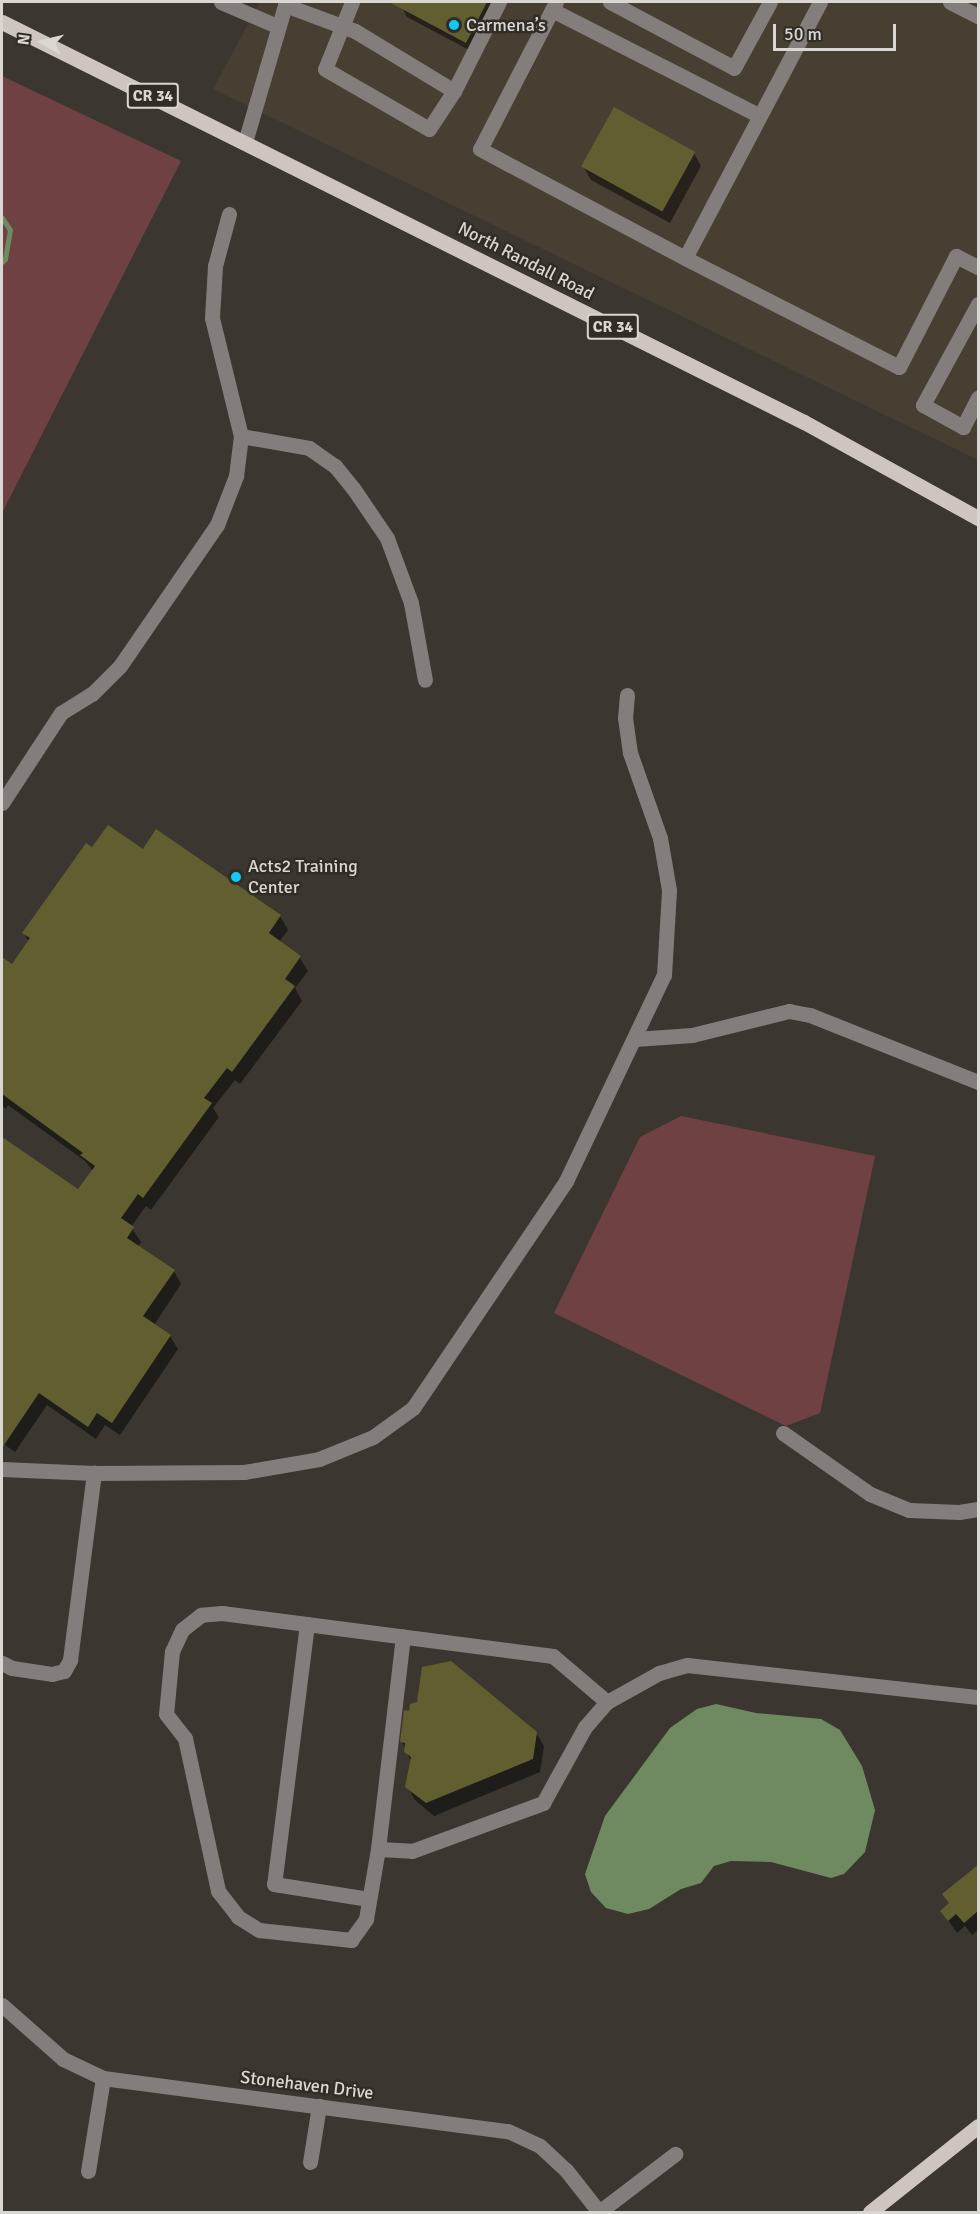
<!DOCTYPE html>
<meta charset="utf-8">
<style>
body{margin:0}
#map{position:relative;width:980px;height:2214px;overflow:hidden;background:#3b3730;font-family:Signika,sans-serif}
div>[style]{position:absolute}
.built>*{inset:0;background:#483f33}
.green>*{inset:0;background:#6f4142}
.water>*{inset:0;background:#6f8a61}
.shadow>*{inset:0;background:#0007}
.stream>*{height:5px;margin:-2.5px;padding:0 2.5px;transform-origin:2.5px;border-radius:2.5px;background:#6f8a61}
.building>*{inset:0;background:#615f30;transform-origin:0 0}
.minor>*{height:15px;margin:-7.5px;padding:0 7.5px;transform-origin:7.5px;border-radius:7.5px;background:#837e7c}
.major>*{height:15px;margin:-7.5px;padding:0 7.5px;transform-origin:7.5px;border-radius:7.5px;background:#cec5c1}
.dots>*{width:16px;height:16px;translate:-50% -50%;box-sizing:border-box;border:3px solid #312d26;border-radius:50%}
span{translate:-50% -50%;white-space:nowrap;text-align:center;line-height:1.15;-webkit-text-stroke:5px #312d26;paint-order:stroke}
.shield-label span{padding:2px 4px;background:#312d26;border:2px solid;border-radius:4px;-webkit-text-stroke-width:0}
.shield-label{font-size:16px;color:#dad7d2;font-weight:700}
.poi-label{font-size:18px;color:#dad7d2}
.left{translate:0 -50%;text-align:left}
.street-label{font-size:18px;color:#dad7d2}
.frame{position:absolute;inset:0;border:3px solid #dad7d2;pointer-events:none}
.north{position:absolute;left:12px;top:12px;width:60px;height:60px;-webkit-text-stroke:4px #312d26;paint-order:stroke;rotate:278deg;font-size:16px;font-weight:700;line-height:24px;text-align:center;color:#dad7d2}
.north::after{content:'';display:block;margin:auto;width:21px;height:27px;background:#dad7d2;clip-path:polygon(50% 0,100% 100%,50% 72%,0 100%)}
.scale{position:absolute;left:773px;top:24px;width:123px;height:27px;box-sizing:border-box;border:3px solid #dad7d2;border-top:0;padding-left:8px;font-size:18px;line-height:21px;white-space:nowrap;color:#dad7d2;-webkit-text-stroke:4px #312d26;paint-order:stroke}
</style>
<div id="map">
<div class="built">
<i style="clip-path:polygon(260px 2px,978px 2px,978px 460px,213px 89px)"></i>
</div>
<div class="green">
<i style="clip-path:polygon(2px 76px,181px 161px,2px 513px)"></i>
<i style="clip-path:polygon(681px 1116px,875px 1156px,820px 1413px,786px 1426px,554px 1313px,640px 1137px)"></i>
</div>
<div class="water">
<i style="clip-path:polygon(716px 1704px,756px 1713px,821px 1719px,840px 1730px,862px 1766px,875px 1810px,865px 1852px,844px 1874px,831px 1878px,771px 1862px,731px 1861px,714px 1866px,701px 1883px,681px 1889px,649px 1909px,628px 1914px,606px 1908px,591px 1892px,585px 1874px,605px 1816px,670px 1728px,697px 1709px)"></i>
</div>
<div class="shadow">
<i style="clip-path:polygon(399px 2px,497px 2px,471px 51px,407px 17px)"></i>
<i style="clip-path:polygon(694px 153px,701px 166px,670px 223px,591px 180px,583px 166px)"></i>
<i style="clip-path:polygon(157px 831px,280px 916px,288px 930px,279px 942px,300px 958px,308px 971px,295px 988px,302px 1001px,240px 1084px,235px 1080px,213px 1108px,219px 1117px,151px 1210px,146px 1206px,131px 1227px,141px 1242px,138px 1246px,174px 1271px,181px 1284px,154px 1325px,170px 1336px,178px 1349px,120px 1435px,105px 1425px,96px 1439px,47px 1405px,15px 1452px,2px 1443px,2px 1139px,79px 1191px,93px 1171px,85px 1161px,8px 1105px,6px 1109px,2px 1106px,2px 967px,6px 961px,12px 966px,29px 942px,24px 933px,93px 849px,143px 851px)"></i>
<i style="clip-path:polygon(536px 1733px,544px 1746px,540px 1772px,434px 1816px,415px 1800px,407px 1786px,411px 1762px,402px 1742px)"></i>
<i style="clip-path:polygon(978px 1867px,978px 1930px,972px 1935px,965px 1926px,957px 1933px,942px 1911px,950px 1905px,944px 1894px)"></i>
</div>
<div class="stream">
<i style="left:2px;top:218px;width:14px;rotate:56deg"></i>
<i style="left:10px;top:230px;width:29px;rotate:100deg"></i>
<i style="left:5px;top:259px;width:4px;rotate:135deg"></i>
</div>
<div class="building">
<i style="clip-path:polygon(389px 2px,487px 2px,466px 43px)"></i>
<i style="left:614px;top:107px;width:93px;height:68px;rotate:29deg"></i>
<i style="clip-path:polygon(108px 825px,143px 849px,156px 829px,281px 915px,269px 933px,301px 956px,285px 979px,295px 986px,232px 1072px,227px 1068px,204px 1098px,212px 1103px,143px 1198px,138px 1194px,121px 1218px,134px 1227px,127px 1238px,175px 1270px,143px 1316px,171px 1335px,112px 1423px,97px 1413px,88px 1427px,39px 1393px,2px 1448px,2px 1137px,78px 1189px,95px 1166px,80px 1155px,83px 1153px,2px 1094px,2px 957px,12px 964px,30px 938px,22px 933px,86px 843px,92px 847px)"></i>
<i style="clip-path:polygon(451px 1661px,537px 1732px,533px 1759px,426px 1803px,405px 1787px,411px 1757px,404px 1752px,405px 1743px,400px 1742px,404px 1710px,409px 1711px,410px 1704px,417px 1702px,422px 1667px)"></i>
<i style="clip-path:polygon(978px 1865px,978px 1911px,964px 1923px,956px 1914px,948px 1921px,940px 1911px,949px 1903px,942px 1894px)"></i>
</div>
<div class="minor">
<i style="left:221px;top:2px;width:61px;rotate:23.2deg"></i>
<i style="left:352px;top:2px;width:72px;rotate:111.9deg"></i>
<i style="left:325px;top:69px;width:120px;rotate:30deg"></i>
<i style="left:429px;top:129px;width:45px;rotate:-56.7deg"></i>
<i style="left:556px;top:2px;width:165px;rotate:117.3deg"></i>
<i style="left:480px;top:149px;width:232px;rotate:28deg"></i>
<i style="left:610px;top:2px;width:140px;rotate:28deg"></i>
<i style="left:734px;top:68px;width:75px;rotate:-61.4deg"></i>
<i style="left:820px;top:2px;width:289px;rotate:117.8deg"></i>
<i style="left:685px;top:258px;width:240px;rotate:27deg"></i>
<i style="left:899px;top:367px;width:125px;rotate:-62.8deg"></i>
<i style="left:956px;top:256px;width:25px;rotate:27deg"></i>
<i style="left:950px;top:2px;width:31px;rotate:27deg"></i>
<i style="left:285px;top:5px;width:75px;rotate:20.4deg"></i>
<i style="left:355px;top:31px;width:116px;rotate:31.2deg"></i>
<i style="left:454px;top:91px;width:100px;rotate:-63.2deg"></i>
<i style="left:552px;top:10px;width:233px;rotate:27deg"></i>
<i style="left:245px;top:142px;width:146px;rotate:-73.7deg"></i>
<i style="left:229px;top:214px;width:54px;rotate:105.1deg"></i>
<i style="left:215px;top:266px;width:52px;rotate:93.3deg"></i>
<i style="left:212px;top:318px;width:122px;rotate:76.2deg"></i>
<i style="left:978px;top:304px;width:115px;rotate:118.6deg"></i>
<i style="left:923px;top:405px;width:46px;rotate:28.8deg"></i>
<i style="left:963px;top:427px;width:33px;rotate:-63deg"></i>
<i style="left:2px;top:803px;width:108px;rotate:-56.8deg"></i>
<i style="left:61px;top:713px;width:36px;rotate:-32deg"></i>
<i style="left:92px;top:694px;width:40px;rotate:-45deg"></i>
<i style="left:120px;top:666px;width:171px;rotate:-55.5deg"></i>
<i style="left:217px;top:525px;width:53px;rotate:-68.8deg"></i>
<i style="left:236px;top:476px;width:40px;rotate:-82.9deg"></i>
<i style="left:241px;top:436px;width:69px;rotate:10deg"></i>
<i style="left:309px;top:448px;width:32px;rotate:35deg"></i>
<i style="left:335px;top:466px;width:28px;rotate:51deg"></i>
<i style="left:353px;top:488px;width:60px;rotate:55.8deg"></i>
<i style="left:387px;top:538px;width:69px;rotate:69.7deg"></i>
<i style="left:411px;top:603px;width:78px;rotate:79.7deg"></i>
<i style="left:635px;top:1039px;width:57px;rotate:-4deg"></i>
<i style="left:692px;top:1035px;width:100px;rotate:-13.9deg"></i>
<i style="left:789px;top:1011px;width:21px;rotate:11deg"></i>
<i style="left:810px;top:1015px;width:181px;rotate:21.7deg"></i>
<i style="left:783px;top:1433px;width:106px;rotate:35deg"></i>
<i style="left:870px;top:1494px;width:42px;rotate:22.3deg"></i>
<i style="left:909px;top:1510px;width:50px;rotate:2.3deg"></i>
<i style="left:959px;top:1512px;width:19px;rotate:-9deg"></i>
<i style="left:2px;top:1469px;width:92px;rotate:2.5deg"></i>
<i style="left:94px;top:1473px;width:150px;rotate:-0.4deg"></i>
<i style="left:244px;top:1472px;width:76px;rotate:-9.8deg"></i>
<i style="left:319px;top:1459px;width:58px;rotate:-22.2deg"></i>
<i style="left:373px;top:1437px;width:49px;rotate:-35.9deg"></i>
<i style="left:413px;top:1408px;width:274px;rotate:-56deg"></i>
<i style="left:566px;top:1181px;width:228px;rotate:-64.6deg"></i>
<i style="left:664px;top:975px;width:85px;rotate:-86.6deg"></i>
<i style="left:669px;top:890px;width:53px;rotate:-99.8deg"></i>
<i style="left:660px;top:838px;width:90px;rotate:-109.4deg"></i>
<i style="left:630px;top:753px;width:35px;rotate:-98deg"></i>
<i style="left:625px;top:718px;width:23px;rotate:-85deg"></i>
<i style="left:307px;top:1624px;width:262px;rotate:97.2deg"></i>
<i style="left:274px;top:1884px;width:96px;rotate:9deg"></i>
<i style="left:2px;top:1663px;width:11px;rotate:27deg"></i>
<i style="left:12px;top:1668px;width:40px;rotate:8.5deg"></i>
<i style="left:52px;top:1674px;width:12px;rotate:-14deg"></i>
<i style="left:64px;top:1671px;width:13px;rotate:-61deg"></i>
<i style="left:70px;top:1660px;width:189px;rotate:-82.7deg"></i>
<i style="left:607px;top:1702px;width:71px;rotate:-139.6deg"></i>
<i style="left:553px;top:1656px;width:334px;rotate:-172.6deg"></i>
<i style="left:222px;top:1613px;width:21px;rotate:175deg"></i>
<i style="left:201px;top:1615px;width:24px;rotate:142deg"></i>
<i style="left:182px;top:1630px;width:23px;rotate:115deg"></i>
<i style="left:172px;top:1651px;width:63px;rotate:95.4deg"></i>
<i style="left:166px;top:1714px;width:31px;rotate:52deg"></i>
<i style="left:185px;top:1738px;width:157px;rotate:77.8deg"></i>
<i style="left:218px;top:1891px;width:33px;rotate:52deg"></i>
<i style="left:238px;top:1917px;width:25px;rotate:32deg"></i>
<i style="left:259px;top:1930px;width:93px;rotate:6.2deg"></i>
<i style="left:351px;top:1940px;width:26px;rotate:-54deg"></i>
<i style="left:366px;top:1919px;width:71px;rotate:-80.3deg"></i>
<i style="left:378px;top:1849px;width:34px;rotate:3deg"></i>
<i style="left:412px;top:1851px;width:140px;rotate:-20.1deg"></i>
<i style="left:543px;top:1803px;width:87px;rotate:-61.1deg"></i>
<i style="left:585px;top:1727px;width:33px;rotate:-49deg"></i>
<i style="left:607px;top:1702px;width:60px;rotate:-29.1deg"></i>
<i style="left:659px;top:1673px;width:29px;rotate:-16deg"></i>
<i style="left:687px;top:1665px;width:293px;rotate:6.3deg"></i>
<i style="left:378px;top:1849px;width:214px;rotate:-83.3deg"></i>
<i style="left:2px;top:2005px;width:81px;rotate:41.5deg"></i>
<i style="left:63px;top:2059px;width:44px;rotate:25.4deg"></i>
<i style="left:103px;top:2078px;width:408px;rotate:7.5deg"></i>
<i style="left:508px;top:2131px;width:35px;rotate:25deg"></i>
<i style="left:540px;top:2146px;width:35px;rotate:43deg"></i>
<i style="left:566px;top:2170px;width:53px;rotate:51.8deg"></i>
<i style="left:310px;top:2162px;width:57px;rotate:-80.9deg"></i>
<i style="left:88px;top:2171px;width:94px;rotate:-80.8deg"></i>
<i style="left:599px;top:2212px;width:96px;rotate:-37.3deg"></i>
</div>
<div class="major">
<i style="left:2px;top:22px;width:896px;rotate:26.51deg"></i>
<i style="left:804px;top:422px;width:199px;rotate:28.9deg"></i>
<i style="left:870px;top:2212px;width:138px;rotate:-38.5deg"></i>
</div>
<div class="dots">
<i style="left:454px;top:25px;background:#10cafa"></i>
<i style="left:236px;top:877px;background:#10cafa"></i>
</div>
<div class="shield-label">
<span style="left:153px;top:96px">CR 34</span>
<span style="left:613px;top:327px">CR 34</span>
</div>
<div class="poi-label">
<span class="left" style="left:466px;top:25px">Carmena’s</span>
<span class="left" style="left:248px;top:877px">Acts2 Training<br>Center</span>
</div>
<div class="street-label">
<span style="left:526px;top:261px;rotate:27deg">North Randall Road</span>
<span style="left:307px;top:2085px;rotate:7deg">Stonehaven Drive</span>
</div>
<div class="frame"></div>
<div class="north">N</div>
<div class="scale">50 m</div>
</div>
